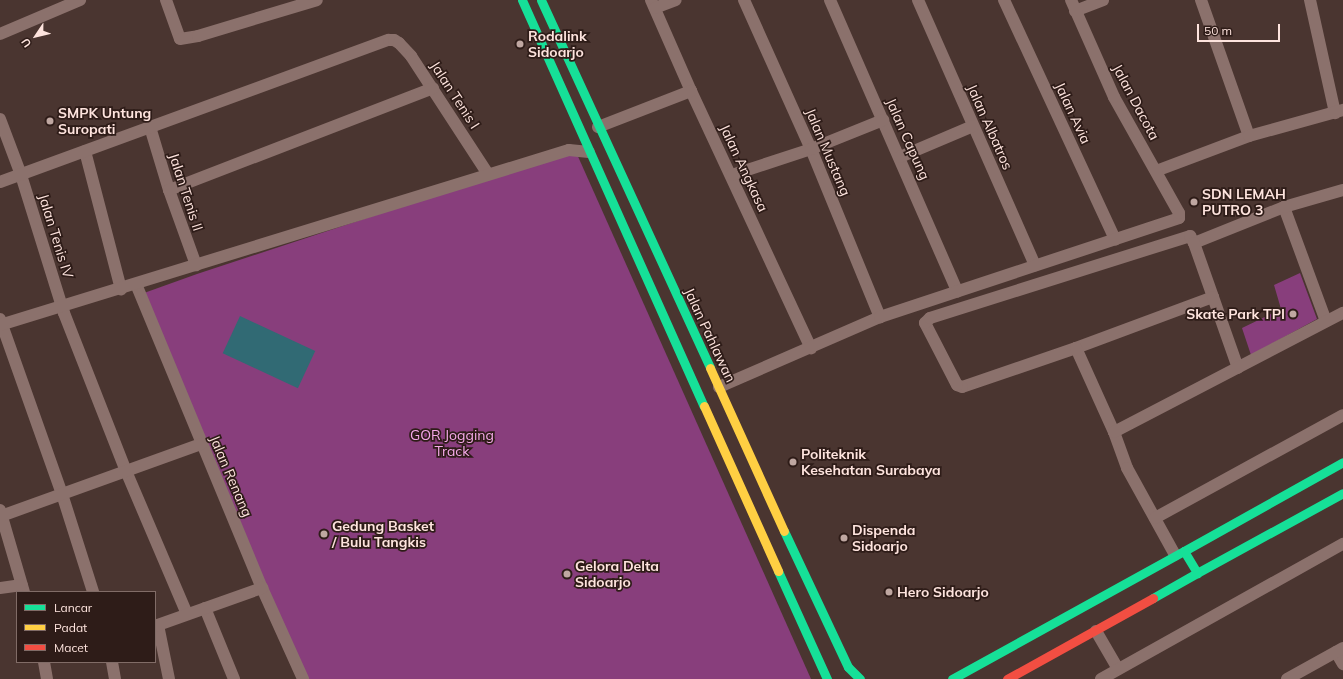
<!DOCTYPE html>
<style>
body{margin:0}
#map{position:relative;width:1343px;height:679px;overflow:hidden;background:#4a3530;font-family:Mulish,sans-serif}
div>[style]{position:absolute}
.green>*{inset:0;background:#883e7c}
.water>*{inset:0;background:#316a74;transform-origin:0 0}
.street>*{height:12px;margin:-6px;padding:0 6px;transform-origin:6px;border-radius:6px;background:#8b716c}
.fast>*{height:9px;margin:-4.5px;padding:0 4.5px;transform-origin:4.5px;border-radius:4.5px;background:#16e098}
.slow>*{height:9px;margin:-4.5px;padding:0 4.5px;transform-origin:4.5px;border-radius:4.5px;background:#ffcf43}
.jam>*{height:9px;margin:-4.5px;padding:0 4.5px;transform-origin:4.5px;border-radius:4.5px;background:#f24e42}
.dots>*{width:11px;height:11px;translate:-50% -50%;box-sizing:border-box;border:2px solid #2e1c18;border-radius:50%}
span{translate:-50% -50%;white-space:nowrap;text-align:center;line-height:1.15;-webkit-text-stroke:3.5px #2e1c18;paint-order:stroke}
.poi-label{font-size:14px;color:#fee4de;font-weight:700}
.left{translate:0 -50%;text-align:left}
.right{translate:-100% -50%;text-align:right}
.street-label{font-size:14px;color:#fee4de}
.park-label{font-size:14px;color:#f6aaea}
.legend{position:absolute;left:16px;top:591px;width:140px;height:72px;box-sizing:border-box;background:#2e1c18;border:1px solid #816c67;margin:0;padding:5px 7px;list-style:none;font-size:12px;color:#fee4de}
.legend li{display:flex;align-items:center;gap:8px;height:20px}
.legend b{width:20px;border:1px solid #816c67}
.north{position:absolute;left:16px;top:16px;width:40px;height:40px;-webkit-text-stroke:3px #2e1c18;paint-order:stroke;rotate:235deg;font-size:11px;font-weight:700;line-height:16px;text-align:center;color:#fee4de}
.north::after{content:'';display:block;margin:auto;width:14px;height:18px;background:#fee4de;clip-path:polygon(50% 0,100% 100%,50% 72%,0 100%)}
.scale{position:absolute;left:1197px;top:24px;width:83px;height:18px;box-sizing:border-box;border:2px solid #fee4de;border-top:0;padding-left:5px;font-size:12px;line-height:14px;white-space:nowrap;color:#fee4de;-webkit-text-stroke:3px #2e1c18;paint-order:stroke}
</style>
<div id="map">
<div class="green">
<i style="clip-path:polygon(576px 152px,811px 679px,303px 679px,144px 293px,197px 274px,488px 178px)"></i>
<i style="clip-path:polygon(1300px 273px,1317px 319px,1251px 355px,1242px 328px,1281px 309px,1274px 285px)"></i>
</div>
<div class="water">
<i style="left:240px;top:316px;width:83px;height:41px;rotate:25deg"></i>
</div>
<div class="street">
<i style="left:166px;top:0;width:41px;rotate:70.3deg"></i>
<i style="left:180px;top:39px;width:18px;rotate:-9deg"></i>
<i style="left:198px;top:36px;width:124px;rotate:-16.8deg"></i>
<i style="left:651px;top:0;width:99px;rotate:66.3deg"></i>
<i style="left:691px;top:91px;width:284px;rotate:65deg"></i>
<i style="left:744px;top:0;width:163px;rotate:65.8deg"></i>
<i style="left:811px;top:149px;width:182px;rotate:67.7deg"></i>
<i style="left:830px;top:0;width:318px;rotate:66.4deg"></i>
<i style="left:918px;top:0;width:290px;rotate:66.2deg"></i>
<i style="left:1004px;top:0;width:264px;rotate:65.1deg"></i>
<i style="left:1201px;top:0;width:144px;rotate:70.6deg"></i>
<i style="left:1310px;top:0;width:116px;rotate:77.5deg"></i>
<i style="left:655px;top:8px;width:22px;rotate:-21deg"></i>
<i style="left:1075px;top:11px;width:30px;rotate:-21deg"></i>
<i style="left:0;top:34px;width:87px;rotate:-23deg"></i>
<i style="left:0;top:119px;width:60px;rotate:69.4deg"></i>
<i style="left:21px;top:175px;width:145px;rotate:72.7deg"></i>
<i style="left:64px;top:313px;width:170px;rotate:68.6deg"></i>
<i style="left:126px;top:471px;width:155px;rotate:66.9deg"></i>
<i style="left:150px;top:127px;width:66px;rotate:73.2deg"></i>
<i style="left:169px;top:190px;width:80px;rotate:70.2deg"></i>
<i style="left:598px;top:127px;width:100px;rotate:-21.2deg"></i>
<i style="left:85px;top:151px;width:143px;rotate:75.4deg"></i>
<i style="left:900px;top:157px;width:79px;rotate:-23deg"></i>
<i style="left:1156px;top:171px;width:99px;rotate:-20.6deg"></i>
<i style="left:1249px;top:136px;width:98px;rotate:-15.5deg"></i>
<i style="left:732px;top:175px;width:83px;rotate:-18.2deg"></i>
<i style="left:811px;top:149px;width:78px;rotate:-21.9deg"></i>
<i style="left:0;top:182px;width:414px;rotate:-20.1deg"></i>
<i style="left:389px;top:40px;width:5px"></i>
<i style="left:394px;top:40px;width:6px;rotate:31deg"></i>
<i style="left:399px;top:43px;width:18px;rotate:47deg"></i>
<i style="left:411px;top:56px;width:141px;rotate:56.9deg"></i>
<i style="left:169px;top:190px;width:283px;rotate:-21.1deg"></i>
<i style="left:1284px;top:207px;width:121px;rotate:69.8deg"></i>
<i style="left:1194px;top:243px;width:97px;rotate:-21.8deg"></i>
<i style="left:1284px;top:207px;width:61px;rotate:-16.1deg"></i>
<i style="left:136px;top:284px;width:329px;rotate:67.5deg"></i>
<i style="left:262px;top:588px;width:100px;rotate:65.7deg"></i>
<i style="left:1213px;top:297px;width:146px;rotate:159.6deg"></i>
<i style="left:1076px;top:348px;width:120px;rotate:161.1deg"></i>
<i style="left:962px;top:387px;width:5px;rotate:-158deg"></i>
<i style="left:957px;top:385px;width:70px;rotate:-117.3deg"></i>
<i style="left:925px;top:323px;width:7px;rotate:-45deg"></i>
<i style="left:930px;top:318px;width:273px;rotate:-17.5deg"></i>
<i style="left:1190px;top:236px;width:8px;rotate:60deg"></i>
<i style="left:1194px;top:243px;width:57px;rotate:70.6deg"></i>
<i style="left:1213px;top:297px;width:75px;rotate:70.6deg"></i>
<i style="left:0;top:319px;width:186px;rotate:70.5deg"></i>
<i style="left:62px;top:494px;width:103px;rotate:72.4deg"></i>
<i style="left:0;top:325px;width:595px;rotate:-17.1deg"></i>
<i style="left:569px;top:150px;width:20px;rotate:6deg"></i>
<i style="left:1076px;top:348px;width:92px;rotate:65.7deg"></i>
<i style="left:1114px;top:432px;width:38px;rotate:70deg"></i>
<i style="left:1127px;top:468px;width:99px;rotate:61.1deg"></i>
<i style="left:719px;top:387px;width:176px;rotate:-23.5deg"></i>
<i style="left:880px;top:317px;width:315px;rotate:-18.3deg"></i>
<i style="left:1179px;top:218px;width:5px;rotate:-90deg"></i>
<i style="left:1179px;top:213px;width:133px;rotate:-119.3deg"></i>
<i style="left:1114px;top:97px;width:106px;rotate:-113.9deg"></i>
<i style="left:1114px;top:432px;width:258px;rotate:-27.5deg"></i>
<i style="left:0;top:510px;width:85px;rotate:73.7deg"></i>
<i style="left:1px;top:516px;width:213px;rotate:-19.8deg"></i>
<i style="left:1155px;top:518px;width:214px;rotate:-28.7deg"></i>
<i style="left:0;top:588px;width:22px;rotate:-8deg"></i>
<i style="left:205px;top:608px;width:77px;rotate:67.8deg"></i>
<i style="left:158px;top:625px;width:55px;rotate:78.5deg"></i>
<i style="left:155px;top:626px;width:114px;rotate:-19.6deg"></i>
<i style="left:1096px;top:631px;width:44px;rotate:59.9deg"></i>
<i style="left:1336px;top:652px;width:14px;rotate:60deg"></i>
<i style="left:44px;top:662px;width:17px;rotate:80deg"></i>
<i style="left:112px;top:662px;width:17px;rotate:80deg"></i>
<i style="left:1101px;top:679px;width:277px;rotate:-29.2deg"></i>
<i style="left:1287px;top:679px;width:64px;rotate:-29deg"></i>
</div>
<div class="fast">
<i style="left:522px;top:0;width:445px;rotate:65.9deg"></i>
<i style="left:541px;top:0;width:405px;rotate:65.3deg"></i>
<i style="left:784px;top:531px;width:150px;rotate:64.8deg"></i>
<i style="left:848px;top:667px;width:17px;rotate:45deg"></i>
<i style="left:1184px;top:551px;width:182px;rotate:-29.2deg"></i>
<i style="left:778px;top:571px;width:119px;rotate:65.6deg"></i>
<i style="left:1197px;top:573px;width:166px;rotate:-28.7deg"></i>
<i style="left:952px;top:679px;width:265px;rotate:-28.9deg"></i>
<i style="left:1184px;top:551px;width:26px;rotate:59deg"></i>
<i style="left:1197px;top:573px;width:51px;rotate:150.4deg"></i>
</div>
<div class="slow">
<i style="left:710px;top:368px;width:179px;rotate:65.6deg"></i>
<i style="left:704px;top:406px;width:181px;rotate:65.8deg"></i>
</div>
<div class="jam">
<i style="left:1007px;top:679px;width:167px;rotate:-29deg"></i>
</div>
<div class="dots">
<i style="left:520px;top:44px;background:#bfa7a1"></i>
<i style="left:50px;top:121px;background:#bfa7a1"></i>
<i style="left:1194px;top:202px;background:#bfa7a1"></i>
<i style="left:1293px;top:314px;background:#bfa7a1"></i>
<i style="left:793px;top:462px;background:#bfa7a1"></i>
<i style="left:324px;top:534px;background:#bfa7a1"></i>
<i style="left:844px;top:538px;background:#bfa7a1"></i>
<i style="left:567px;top:574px;background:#bfa7a1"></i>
<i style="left:889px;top:592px;background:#bfa7a1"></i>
</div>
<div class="poi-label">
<span class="left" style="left:528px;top:44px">Rodalink<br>Sidoarjo</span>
<span class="left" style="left:58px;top:121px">SMPK Untung<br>Suropati</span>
<span class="left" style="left:1202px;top:202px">SDN LEMAH<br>PUTRO 3</span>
<span class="right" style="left:1285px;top:314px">Skate Park TPI</span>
<span class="left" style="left:801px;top:462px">Politeknik<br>Kesehatan Surabaya</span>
<span class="left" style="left:332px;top:534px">Gedung Basket<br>/ Bulu Tangkis</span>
<span class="left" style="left:852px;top:538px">Dispenda<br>Sidoarjo</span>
<span class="left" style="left:575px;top:574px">Gelora Delta<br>Sidoarjo</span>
<span class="left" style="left:897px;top:592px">Hero Sidoarjo</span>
</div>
<div class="street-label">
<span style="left:455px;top:95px;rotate:57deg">Jalan Tenis I</span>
<span style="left:1136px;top:102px;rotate:62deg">Jalan Dacota</span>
<span style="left:1073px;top:113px;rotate:65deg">Jalan Avia</span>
<span style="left:990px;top:127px;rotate:66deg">Jalan Albatros</span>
<span style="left:908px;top:139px;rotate:66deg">Jalan Capung</span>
<span style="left:828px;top:152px;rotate:67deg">Jalan Mustang</span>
<span style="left:744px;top:168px;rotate:65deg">Jalan Angkasa</span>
<span style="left:186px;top:192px;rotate:72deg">Jalan Tenis II</span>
<span style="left:56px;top:236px;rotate:73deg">Jalan Tenis IV</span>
<span style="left:710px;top:335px;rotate:65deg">Jalan Pahlawan</span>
<span style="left:231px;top:476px;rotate:67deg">Jalan Renang</span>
</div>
<div class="park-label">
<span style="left:452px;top:443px">GOR Jogging<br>Track</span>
</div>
<ul class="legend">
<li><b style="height:5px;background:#16e098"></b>Lancar</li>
<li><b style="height:5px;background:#ffcf43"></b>Padat</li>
<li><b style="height:5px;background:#f24e42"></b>Macet</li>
</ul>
<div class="north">U</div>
<div class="scale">50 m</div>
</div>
